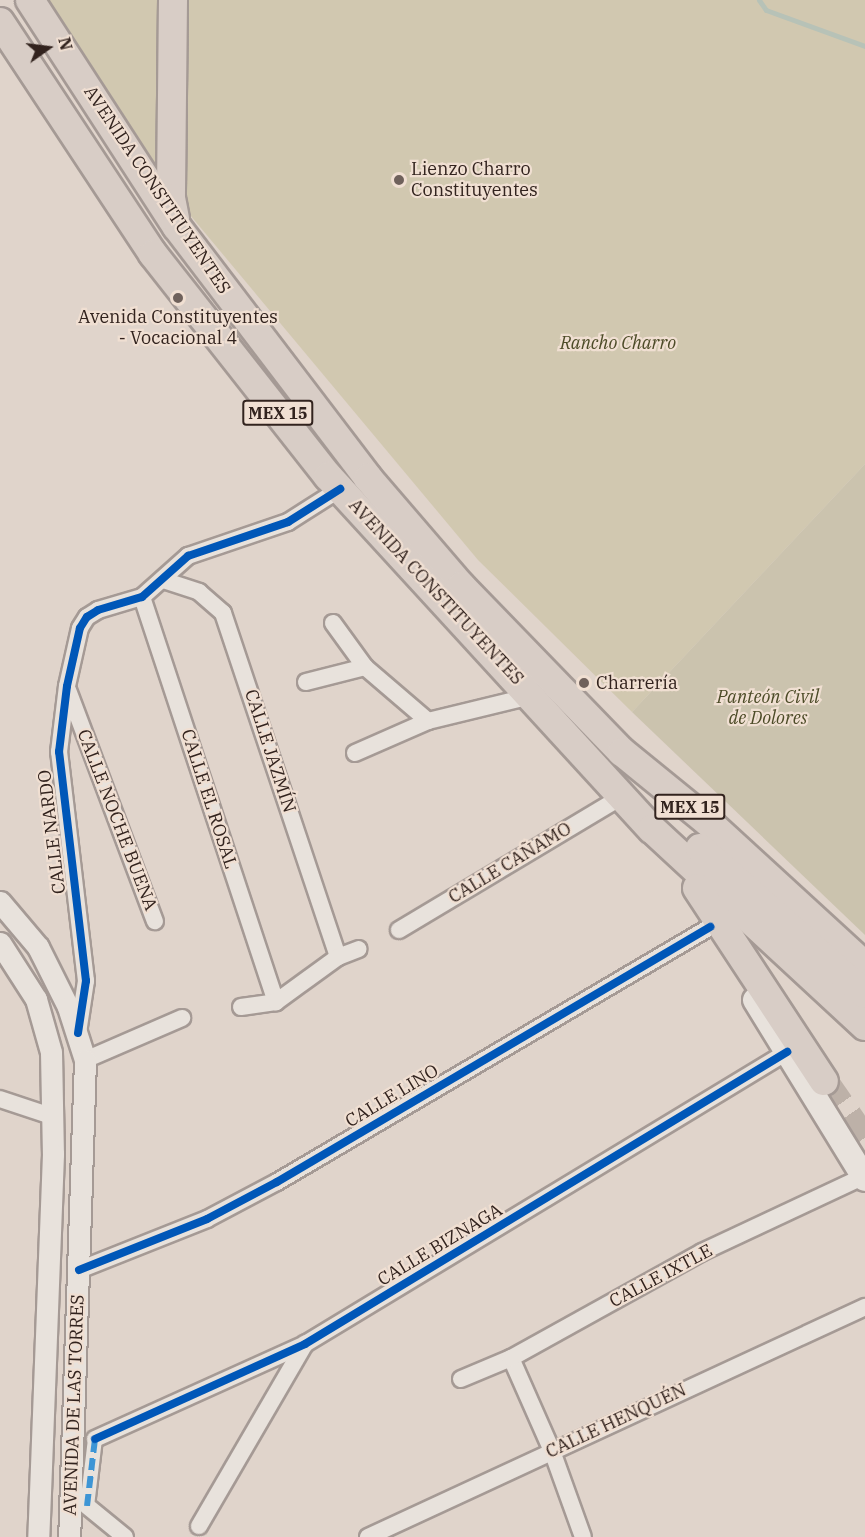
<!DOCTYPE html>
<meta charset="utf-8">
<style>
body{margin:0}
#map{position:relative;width:865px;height:1537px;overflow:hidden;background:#e0d4cb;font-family:"IBM Plex Serif",serif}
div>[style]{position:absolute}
.green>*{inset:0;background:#d1c8b0}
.cemetery>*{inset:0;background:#cbc3ae}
.stream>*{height:5px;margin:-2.5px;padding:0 2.5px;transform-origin:2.5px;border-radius:2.5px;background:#b7c2b7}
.trunk-tunnel>*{height:28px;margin-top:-14px;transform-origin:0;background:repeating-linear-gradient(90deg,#bdb1a8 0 28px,transparent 0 42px)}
.roads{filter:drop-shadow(2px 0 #a59a95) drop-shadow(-2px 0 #a59a95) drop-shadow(0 2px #a59a95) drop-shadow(0 -2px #a59a95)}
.pedestrian>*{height:14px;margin:-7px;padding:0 7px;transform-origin:7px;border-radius:7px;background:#e8e2dc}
.minor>*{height:16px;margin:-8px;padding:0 8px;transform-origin:8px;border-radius:8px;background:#e8e2dc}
.tertiary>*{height:21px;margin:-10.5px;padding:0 10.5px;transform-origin:10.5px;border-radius:10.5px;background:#e8e2dc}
.secondary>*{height:24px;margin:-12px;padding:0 12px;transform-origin:12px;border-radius:12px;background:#e8e2dc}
.trunk>*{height:28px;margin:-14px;padding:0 14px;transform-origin:14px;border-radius:14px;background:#d8cdc6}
.quiet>*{height:6px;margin-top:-3px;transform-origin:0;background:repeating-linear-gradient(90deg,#3d95d5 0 12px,transparent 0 18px)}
.cycleway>*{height:8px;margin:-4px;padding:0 4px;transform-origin:4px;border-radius:4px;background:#0057b8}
.dots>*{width:16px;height:16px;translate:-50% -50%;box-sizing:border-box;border:3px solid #f0dfd2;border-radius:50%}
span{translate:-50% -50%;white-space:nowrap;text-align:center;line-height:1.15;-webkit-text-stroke:4.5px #f0dfd2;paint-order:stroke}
.shield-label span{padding:2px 4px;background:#f0dfd2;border:2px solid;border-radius:4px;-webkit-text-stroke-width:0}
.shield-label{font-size:16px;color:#32231e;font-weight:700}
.poi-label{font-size:18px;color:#32231e}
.left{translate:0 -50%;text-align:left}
.street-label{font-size:18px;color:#32231e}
.park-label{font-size:18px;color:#4c4b27;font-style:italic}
.north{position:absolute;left:18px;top:18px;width:60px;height:60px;-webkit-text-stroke:4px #f0dfd2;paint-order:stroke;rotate:76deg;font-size:16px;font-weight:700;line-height:24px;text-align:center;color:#32231e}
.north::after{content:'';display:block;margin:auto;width:21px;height:27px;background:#32231e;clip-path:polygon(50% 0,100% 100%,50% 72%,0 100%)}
</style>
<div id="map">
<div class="green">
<i style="clip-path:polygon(46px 0,865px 0,865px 464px,632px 712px,478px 560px,180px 203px)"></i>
</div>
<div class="cemetery">
<i style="clip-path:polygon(865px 464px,865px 935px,632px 712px)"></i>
</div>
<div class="stream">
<i style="left:759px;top:0;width:12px;rotate:55deg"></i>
<i style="left:766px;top:10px;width:105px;rotate:20deg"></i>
</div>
<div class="trunk-tunnel">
<i style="left:824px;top:1081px;width:72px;rotate:55.2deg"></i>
</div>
<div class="roads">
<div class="pedestrian">
<i style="left:87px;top:1506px;width:67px;rotate:-83.2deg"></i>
</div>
<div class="minor">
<i style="left:163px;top:580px;width:38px;rotate:18deg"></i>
<i style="left:199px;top:592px;width:32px;rotate:41deg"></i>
<i style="left:223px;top:613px;width:363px;rotate:71.5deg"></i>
<i style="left:142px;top:597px;width:427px;rotate:71.7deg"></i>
<i style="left:333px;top:623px;width:54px;rotate:54deg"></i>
<i style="left:365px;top:667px;width:83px;rotate:40.6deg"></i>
<i style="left:306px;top:682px;width:61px;rotate:-14.3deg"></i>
<i style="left:68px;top:690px;width:247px;rotate:69.4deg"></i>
<i style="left:355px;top:753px;width:80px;rotate:-23.7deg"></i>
<i style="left:428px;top:721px;width:106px;rotate:-13.6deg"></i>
<i style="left:399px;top:930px;width:259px;rotate:-30.9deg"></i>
<i style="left:241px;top:1007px;width:35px;rotate:-8deg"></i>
<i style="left:276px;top:1002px;width:77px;rotate:-36deg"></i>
<i style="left:338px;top:957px;width:22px;rotate:-21deg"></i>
<i style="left:78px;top:1033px;width:53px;rotate:-81.3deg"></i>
<i style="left:86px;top:981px;width:231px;rotate:-96.7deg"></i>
<i style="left:59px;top:752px;width:66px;rotate:-83.1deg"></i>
<i style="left:67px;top:686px;width:59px;rotate:-77.4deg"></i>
<i style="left:80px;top:628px;width:13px;rotate:-58deg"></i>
<i style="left:87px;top:617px;width:13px;rotate:-32deg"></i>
<i style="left:98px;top:610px;width:46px;rotate:-16.5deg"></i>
<i style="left:142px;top:597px;width:62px;rotate:-41.7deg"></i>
<i style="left:188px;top:556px;width:106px;rotate:-18.8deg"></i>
<i style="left:288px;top:522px;width:62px;rotate:-32.4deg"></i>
<i style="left:85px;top:1060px;width:106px;rotate:-23.4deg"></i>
<i style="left:0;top:1099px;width:57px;rotate:18.4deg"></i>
<i style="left:79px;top:1270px;width:138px;rotate:-21.7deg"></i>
<i style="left:207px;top:1219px;width:79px;rotate:-27.9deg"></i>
<i style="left:277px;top:1182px;width:503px;rotate:-30.49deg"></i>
<i style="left:511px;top:1358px;width:102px;rotate:66.2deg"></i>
<i style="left:552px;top:1451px;width:91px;rotate:70.2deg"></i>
<i style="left:461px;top:1379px;width:54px;rotate:-22.8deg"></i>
<i style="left:511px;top:1358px;width:218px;rotate:-29deg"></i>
<i style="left:702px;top:1252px;width:179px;rotate:-25.1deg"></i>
<i style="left:95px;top:1439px;width:230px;rotate:-24.3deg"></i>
<i style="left:305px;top:1344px;width:564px;rotate:-31.21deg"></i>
<i style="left:87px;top:1506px;width:49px;rotate:39.2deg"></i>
<i style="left:199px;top:1526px;width:211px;rotate:-59.8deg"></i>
<i style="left:368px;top:1537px;width:548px;rotate:-24.83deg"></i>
</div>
<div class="tertiary">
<i style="left:0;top:902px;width:59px;rotate:49.8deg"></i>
<i style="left:38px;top:947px;width:67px;rotate:63.4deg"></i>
<i style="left:68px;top:1007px;width:56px;rotate:72.2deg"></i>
<i style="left:85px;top:1060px;width:477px;rotate:91.9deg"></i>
<i style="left:0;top:943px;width:67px;rotate:57.3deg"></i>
<i style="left:36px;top:999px;width:55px;rotate:74.2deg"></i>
<i style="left:51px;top:1052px;width:102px;rotate:88.9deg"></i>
<i style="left:53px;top:1154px;width:383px;rotate:92.2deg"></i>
</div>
<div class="secondary">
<i style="left:755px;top:1000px;width:210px;rotate:58.4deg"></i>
</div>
<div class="trunk">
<i style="left:30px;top:0;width:270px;rotate:57.1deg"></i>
<i style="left:177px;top:227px;width:315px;rotate:52.7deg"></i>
<i style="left:368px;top:478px;width:143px;rotate:49.3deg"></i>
<i style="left:461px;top:586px;width:231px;rotate:45.9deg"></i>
<i style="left:622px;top:752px;width:109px;rotate:39.1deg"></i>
<i style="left:707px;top:821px;width:214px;rotate:42.5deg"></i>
<i style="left:173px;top:0;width:198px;rotate:90.6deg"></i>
<i style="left:171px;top:198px;width:21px;rotate:79deg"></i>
<i style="left:0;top:22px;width:278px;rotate:56.6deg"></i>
<i style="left:153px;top:254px;width:283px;rotate:51.8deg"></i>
<i style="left:328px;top:476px;width:479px;rotate:47.5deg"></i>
<i style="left:652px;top:829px;width:290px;rotate:42.8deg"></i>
<i style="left:700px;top:848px;width:220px;rotate:41.5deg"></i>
<i style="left:697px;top:888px;width:231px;rotate:56.7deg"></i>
</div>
</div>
<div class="quiet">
<i style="left:87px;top:1506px;width:67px;rotate:-83.2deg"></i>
</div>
<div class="cycleway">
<i style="left:78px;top:1033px;width:53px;rotate:-81.3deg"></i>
<i style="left:86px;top:981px;width:231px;rotate:-96.7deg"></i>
<i style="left:59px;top:752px;width:66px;rotate:-83.1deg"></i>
<i style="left:67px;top:686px;width:59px;rotate:-77.4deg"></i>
<i style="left:80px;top:628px;width:13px;rotate:-58deg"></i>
<i style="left:87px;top:617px;width:13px;rotate:-32deg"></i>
<i style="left:98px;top:610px;width:46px;rotate:-16.5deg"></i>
<i style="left:142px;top:597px;width:62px;rotate:-41.7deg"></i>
<i style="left:188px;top:556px;width:106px;rotate:-18.8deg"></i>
<i style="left:288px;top:522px;width:62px;rotate:-32.4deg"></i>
<i style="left:79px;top:1270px;width:138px;rotate:-21.7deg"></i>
<i style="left:207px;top:1219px;width:79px;rotate:-27.9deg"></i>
<i style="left:277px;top:1182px;width:503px;rotate:-30.49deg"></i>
<i style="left:95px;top:1439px;width:230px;rotate:-24.3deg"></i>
<i style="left:305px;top:1344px;width:564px;rotate:-31.21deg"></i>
</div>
<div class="dots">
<i style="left:399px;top:180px;background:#6f615b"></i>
<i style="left:178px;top:298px;background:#6f615b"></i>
<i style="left:584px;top:683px;background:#6f615b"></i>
</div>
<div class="shield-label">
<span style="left:278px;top:413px">MEX 15</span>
<span style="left:690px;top:807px">MEX 15</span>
</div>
<div class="poi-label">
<span class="left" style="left:411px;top:180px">Lienzo Charro<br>Constituyentes</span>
<span style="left:178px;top:328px">Avenida Constituyentes<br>- Vocacional 4</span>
<span class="left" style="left:596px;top:683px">Charrería</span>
</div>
<div class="street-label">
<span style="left:157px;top:190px;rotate:56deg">AVENIDA CONSTITUYENTES</span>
<span style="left:436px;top:592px;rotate:47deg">AVENIDA CONSTITUYENTES</span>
<span style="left:270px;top:751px;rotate:72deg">CALLE JAZMÍN</span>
<span style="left:209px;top:799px;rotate:72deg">CALLE EL ROSAL</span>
<span style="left:117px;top:820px;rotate:69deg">CALLE NOCHE BUENA</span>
<span style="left:52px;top:832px;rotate:-97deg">CALLE NARDO</span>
<span style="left:510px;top:863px;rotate:-31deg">CALLE CAÑAMO</span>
<span style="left:392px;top:1096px;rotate:-31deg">CALLE LINO</span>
<span style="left:440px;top:1245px;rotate:-31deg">CALLE BIZNAGA</span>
<span style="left:661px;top:1276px;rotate:-28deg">CALLE IXTLE</span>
<span style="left:74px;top:1405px;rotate:-88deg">AVENIDA DE LAS TORRES</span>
<span style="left:616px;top:1421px;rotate:-25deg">CALLE HENQUÉN</span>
</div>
<div class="park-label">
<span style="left:618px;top:343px">Rancho Charro</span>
<span style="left:768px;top:708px">Panteón Civil<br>de Dolores</span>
</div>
<div class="north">N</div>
</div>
